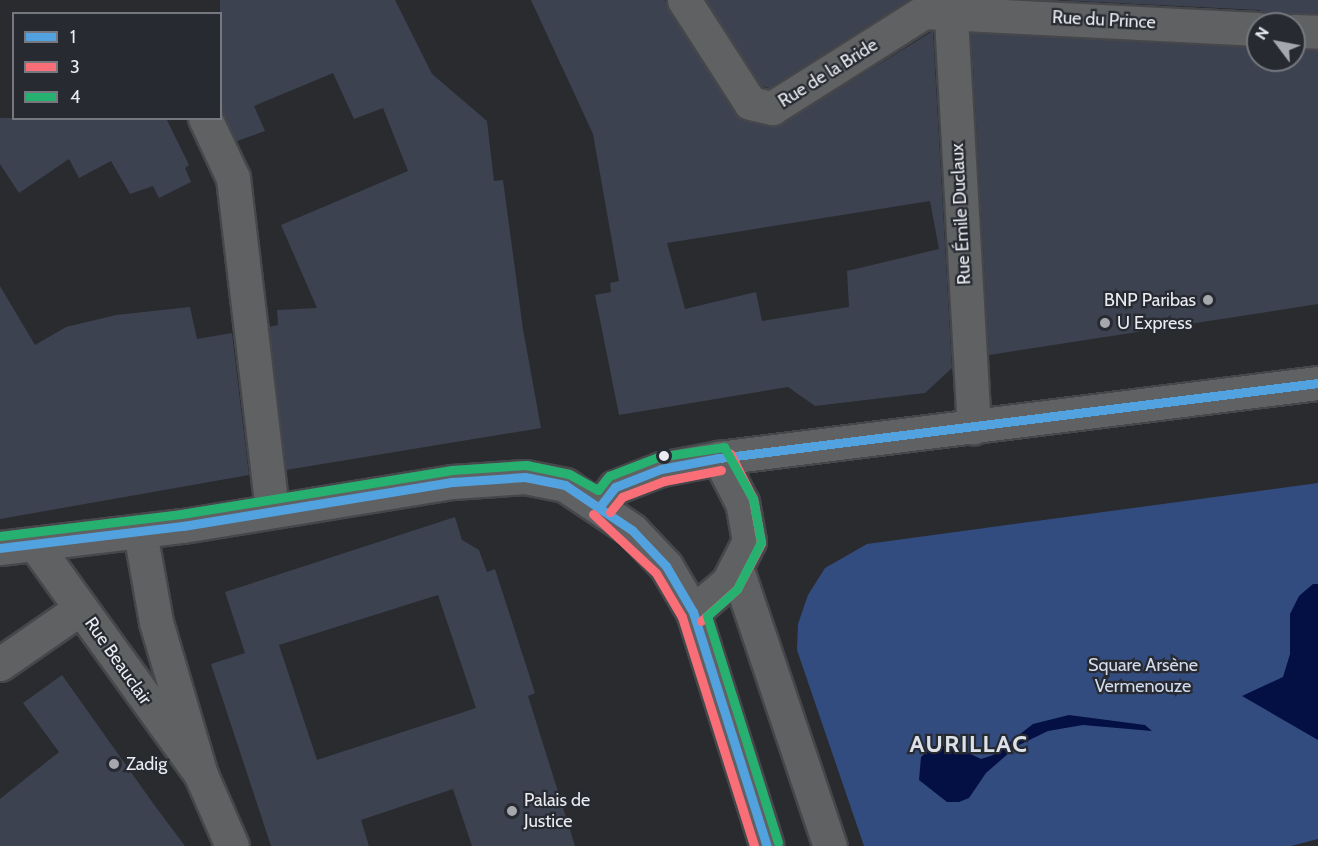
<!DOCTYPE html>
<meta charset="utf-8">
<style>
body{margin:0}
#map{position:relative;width:1318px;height:846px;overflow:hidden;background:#292b2f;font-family:Cabin,sans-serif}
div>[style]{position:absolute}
.green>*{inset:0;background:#334c7f}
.water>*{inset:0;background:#041043}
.building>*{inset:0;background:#3c4250}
.roads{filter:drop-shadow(2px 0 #46474b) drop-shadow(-2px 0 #46474b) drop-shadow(0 2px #46474b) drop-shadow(0 -2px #46474b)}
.minor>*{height:33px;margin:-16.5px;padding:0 16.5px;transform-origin:16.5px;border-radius:16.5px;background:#5f6163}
.bus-1>*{height:9px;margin:-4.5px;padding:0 4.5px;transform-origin:4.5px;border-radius:4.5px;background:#53a2e0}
.bus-2>*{height:9px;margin:-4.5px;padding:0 4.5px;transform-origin:4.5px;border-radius:4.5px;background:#fa6e78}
.bus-3>*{height:9px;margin:-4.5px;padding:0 4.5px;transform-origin:4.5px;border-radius:4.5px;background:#26b171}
.dots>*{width:16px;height:16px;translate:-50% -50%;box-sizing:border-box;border:3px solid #272a31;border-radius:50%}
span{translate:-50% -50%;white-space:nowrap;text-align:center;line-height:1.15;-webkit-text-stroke:4.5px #272a31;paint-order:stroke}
.street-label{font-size:18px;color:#eaecf1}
.poi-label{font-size:18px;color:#eaecf1}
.right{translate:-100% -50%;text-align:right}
.left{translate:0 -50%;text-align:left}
.park-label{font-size:18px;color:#d1dbed}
.district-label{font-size:24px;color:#dce1e9;font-weight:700;letter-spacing:1.5px}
.legend{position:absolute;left:12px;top:12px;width:210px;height:108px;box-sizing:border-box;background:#272a31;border:2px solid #75787e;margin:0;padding:8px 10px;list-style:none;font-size:18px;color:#eaecf1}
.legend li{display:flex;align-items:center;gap:12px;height:30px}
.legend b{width:30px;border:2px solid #75787e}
.north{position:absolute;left:1246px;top:12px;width:60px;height:60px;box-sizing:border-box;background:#272a31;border:2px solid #75787e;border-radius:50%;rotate:302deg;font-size:16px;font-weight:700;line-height:24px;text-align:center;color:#eaecf1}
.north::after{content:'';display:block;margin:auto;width:21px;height:27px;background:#a6a8ad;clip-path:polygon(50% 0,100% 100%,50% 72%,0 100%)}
</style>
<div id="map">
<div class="green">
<i style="clip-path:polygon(1318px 483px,1318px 839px,1291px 846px,864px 846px,797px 650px,798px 624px,808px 595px,825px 568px,867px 544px)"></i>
</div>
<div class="water">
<i style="clip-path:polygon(1313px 584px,1318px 584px,1318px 740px,1242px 696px,1283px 677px,1290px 654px,1290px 614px,1299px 596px)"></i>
<i style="clip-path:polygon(1069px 715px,1145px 725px,1152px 731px,1083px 725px,1048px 731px,1017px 746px,986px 773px,969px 798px,959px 802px,947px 802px,919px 780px,921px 757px,933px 746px,954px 746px,981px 759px,993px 755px,1033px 724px)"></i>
</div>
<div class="building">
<i style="clip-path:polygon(220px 0,395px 0,432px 74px,487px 121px,494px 181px,503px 180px,523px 329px,541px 428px,286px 470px,269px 327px,278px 325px,277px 310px,317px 308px,281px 225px,408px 171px,383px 108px,354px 119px,333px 73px,254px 106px,265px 131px,237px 141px,220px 108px)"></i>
<i style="clip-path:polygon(evenodd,531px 0,665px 0,734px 113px,746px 121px,768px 126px,782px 124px,933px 31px,952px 368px,925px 393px,815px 406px,788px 387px,619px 415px,595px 295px,611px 292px,610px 283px,619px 281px,593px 134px,531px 0,930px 201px,939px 249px,847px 271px,849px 307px,762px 321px,756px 292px,685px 309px,667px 243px,930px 201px)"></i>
<i style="clip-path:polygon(706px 0,908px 0,769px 88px,762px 86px)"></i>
<i style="clip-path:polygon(1057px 0,1318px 0,1318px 13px,1286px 14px,1276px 24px,1269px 14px,1259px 10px)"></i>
<i style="clip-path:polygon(971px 33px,1258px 48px,1258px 60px,1294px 60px,1294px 50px,1318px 51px,1318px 304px,989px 355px)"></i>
<i style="clip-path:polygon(0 118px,166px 118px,189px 165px,185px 168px,191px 182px,159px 198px,153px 186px,130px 194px,111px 161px,79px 178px,69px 159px,19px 193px,0 164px)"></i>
<i style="clip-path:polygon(0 286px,35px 345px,66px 327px,116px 315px,190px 307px,197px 339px,232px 333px,249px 475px,0 519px)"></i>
<i style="clip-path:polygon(evenodd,455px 517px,462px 540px,479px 550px,487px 572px,495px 569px,535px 693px,528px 696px,575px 846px,472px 846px,453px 789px,361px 820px,369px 846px,271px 846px,211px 664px,245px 653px,225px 592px,455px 517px,438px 595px,476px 708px,317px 760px,279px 645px,438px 595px)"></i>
<i style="clip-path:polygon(62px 675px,155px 806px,185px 846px,0 846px,0 799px,59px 752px,23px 703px)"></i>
</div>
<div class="roads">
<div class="minor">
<i style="left:684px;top:0;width:122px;rotate:57.3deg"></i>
<i style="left:750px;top:103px;width:23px;rotate:13deg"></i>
<i style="left:772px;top:108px;width:180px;rotate:-32.3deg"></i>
<i style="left:924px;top:12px;width:334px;rotate:2.9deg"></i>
<i style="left:950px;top:0;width:428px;rotate:86.8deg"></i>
<i style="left:1294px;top:31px;width:24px;rotate:2deg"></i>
<i style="left:205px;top:118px;width:66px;rotate:65deg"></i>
<i style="left:233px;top:178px;width:335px;rotate:83.3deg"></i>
<i style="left:601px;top:505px;width:23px;rotate:-52deg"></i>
<i style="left:615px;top:487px;width:49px;rotate:-21.4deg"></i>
<i style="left:661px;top:469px;width:59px;rotate:-10.7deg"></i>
<i style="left:719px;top:458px;width:604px;rotate:-7.14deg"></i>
<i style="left:36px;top:546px;width:282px;rotate:54.2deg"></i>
<i style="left:201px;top:775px;width:159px;rotate:-106.4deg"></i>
<i style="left:156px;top:622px;width:91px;rotate:-100.1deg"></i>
<i style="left:0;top:548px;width:184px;rotate:-6.9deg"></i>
<i style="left:183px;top:526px;width:274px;rotate:-9.3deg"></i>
<i style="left:453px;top:482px;width:72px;rotate:-4deg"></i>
<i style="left:525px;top:477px;width:41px;rotate:11.3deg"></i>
<i style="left:565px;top:485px;width:81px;rotate:33.9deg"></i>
<i style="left:632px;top:530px;width:50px;rotate:46.6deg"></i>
<i style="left:666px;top:566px;width:53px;rotate:59.6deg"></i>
<i style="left:693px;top:612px;width:245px;rotate:72.5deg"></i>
<i style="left:736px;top:567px;width:294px;rotate:71.4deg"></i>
<i style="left:693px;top:612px;width:46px;rotate:-40.6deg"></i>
<i style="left:728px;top:582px;width:46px;rotate:-62.9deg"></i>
<i style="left:749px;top:541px;width:39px;rotate:-100deg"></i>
<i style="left:742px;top:503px;width:51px;rotate:-117.1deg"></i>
<i style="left:0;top:664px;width:98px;rotate:-34.7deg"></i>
<i style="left:201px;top:775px;width:77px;rotate:66.4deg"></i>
</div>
</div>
<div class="bus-1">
<i style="left:601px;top:505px;width:23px;rotate:-52deg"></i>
<i style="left:615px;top:487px;width:49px;rotate:-21.4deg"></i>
<i style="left:661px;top:469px;width:59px;rotate:-10.7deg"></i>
<i style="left:719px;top:458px;width:604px;rotate:-7.14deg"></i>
<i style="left:0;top:548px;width:184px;rotate:-6.9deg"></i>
<i style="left:183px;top:526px;width:274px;rotate:-9.3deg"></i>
<i style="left:453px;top:482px;width:72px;rotate:-4deg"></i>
<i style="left:525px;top:477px;width:41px;rotate:11.3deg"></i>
<i style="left:565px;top:485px;width:81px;rotate:33.9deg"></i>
<i style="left:632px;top:530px;width:50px;rotate:46.6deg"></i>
<i style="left:666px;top:566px;width:53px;rotate:59.6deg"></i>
<i style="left:693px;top:612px;width:245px;rotate:72.5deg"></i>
</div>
<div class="bus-2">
<i style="left:610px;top:512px;width:19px;rotate:-51deg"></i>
<i style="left:622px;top:497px;width:45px;rotate:-20.9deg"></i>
<i style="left:664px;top:481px;width:58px;rotate:-10.9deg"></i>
<i style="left:593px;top:514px;width:86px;rotate:43.1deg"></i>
<i style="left:656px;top:573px;width:51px;rotate:59.4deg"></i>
<i style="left:682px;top:617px;width:240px;rotate:72.5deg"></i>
<i style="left:701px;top:621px;width:48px;rotate:-41.6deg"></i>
<i style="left:737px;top:589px;width:52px;rotate:-62.4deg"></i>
<i style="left:761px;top:543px;width:45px;rotate:-100.3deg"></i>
<i style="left:753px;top:499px;width:51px;rotate:-116.6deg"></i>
</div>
<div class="bus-3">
<i style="left:0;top:536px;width:182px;rotate:-6.9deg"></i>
<i style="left:181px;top:514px;width:275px;rotate:-9.2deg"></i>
<i style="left:452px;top:470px;width:74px;rotate:-3.9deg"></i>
<i style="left:526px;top:465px;width:44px;rotate:11.8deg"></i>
<i style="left:569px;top:474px;width:33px;rotate:29deg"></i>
<i style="left:598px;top:490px;width:18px;rotate:-52deg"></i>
<i style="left:609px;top:476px;width:53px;rotate:-21.2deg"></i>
<i style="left:658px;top:457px;width:67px;rotate:-8.6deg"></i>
<i style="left:724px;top:447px;width:60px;rotate:60.9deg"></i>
<i style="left:753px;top:499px;width:44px;rotate:79.5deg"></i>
<i style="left:761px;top:542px;width:53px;rotate:117.1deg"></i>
<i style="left:737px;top:589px;width:40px;rotate:138deg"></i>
<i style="left:707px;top:616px;width:237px;rotate:72.6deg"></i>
</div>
<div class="dots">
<i style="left:1208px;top:300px;background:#a6a8ad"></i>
<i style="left:1105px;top:323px;background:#a6a8ad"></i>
<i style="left:664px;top:456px;background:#eaecf1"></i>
<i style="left:114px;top:764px;background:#a6a8ad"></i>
<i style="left:512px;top:811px;background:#a6a8ad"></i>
</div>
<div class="street-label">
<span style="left:1104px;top:20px;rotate:3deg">Rue du Prince</span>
<span style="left:828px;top:73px;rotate:-32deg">Rue de la Bride</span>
<span style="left:961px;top:214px;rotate:-93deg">Rue Émile Duclaux</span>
<span style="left:118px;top:661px;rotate:55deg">Rue Beauclair</span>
</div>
<div class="poi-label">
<span class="right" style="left:1196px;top:300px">BNP Paribas</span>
<span class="left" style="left:1117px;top:323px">U Express</span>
<span class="left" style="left:126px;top:764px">Zadig</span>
<span class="left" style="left:524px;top:811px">Palais de<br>Justice</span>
</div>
<div class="park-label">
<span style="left:1143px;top:676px">Square Arsène<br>Vermenouze</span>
</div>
<div class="district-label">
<span style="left:969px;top:744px">AURILLAC</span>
</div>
<ul class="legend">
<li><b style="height:8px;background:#53a2e0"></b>1</li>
<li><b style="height:8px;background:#fa6e78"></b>3</li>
<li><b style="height:8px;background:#26b171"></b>4</li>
</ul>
<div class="north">N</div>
</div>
